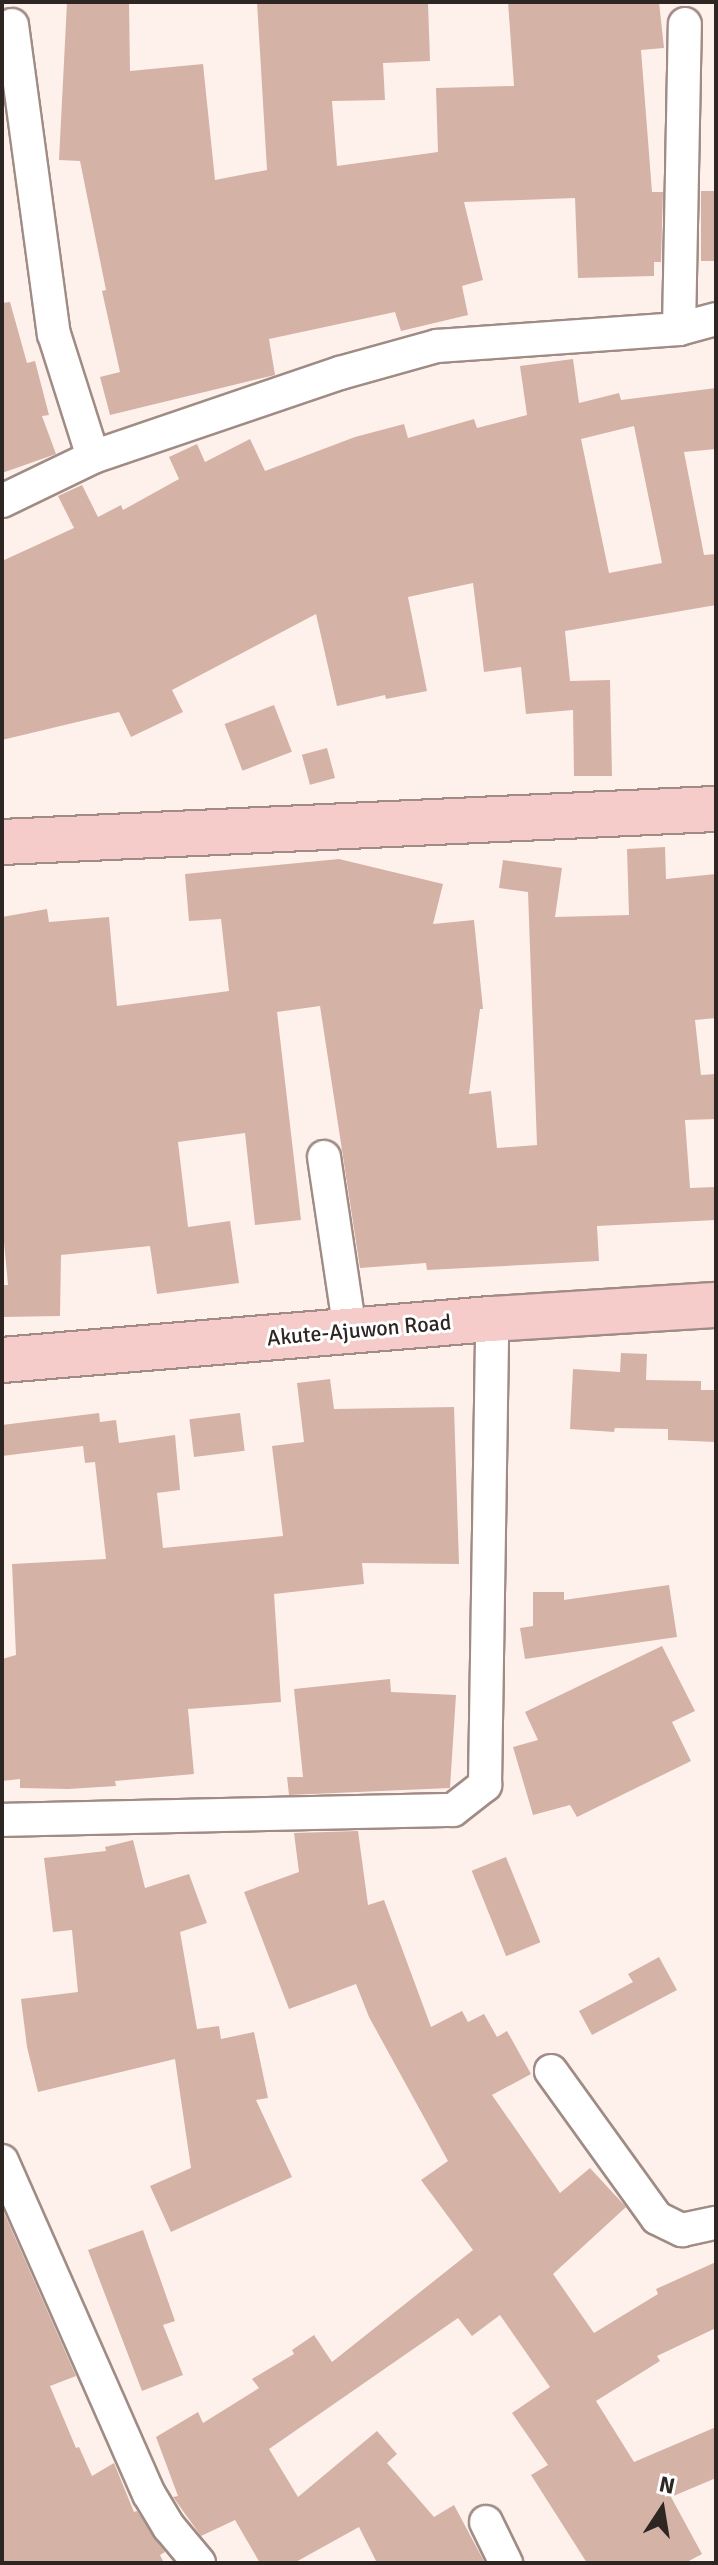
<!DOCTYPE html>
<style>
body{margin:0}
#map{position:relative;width:718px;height:2565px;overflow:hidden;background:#fef1ec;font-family:Signika,sans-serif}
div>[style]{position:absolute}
.building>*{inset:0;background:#d5b2a6;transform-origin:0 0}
.roads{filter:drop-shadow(2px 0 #a08c85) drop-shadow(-2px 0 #a08c85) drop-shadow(0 2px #a08c85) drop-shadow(0 -2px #a08c85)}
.street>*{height:32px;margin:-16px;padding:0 16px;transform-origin:16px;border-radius:16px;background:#fff}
.secondary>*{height:44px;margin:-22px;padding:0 22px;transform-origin:22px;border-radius:22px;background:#f5ccca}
span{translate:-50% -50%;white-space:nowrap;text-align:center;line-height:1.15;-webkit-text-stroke:6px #fff;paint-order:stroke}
.street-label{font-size:22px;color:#2e2623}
.frame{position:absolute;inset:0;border:4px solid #2e2623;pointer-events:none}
.north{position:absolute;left:622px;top:2469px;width:80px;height:80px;-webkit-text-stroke:6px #fff;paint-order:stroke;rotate:12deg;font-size:22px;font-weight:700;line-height:32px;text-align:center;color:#2e2623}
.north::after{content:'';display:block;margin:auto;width:28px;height:36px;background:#2e2623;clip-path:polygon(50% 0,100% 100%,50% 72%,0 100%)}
</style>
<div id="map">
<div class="building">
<i style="clip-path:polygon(67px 2px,129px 2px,130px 71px,203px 64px,215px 180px,267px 170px,257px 2px,428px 2px,430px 61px,383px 63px,385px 100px,332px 101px,337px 166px,438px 152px,436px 88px,514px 86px,508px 2px,659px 2px,664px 48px,641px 50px,652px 192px,663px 192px,661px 262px,654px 262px,654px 276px,578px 278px,575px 198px,464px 202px,483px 280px,462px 286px,468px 315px,401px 331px,395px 312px,269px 339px,275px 375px,110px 415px,100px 377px,120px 372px,102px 291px,106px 290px,80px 161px,59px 160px)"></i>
<i style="left:716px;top:191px;width:70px;height:15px;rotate:90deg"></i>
<i style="clip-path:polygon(10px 302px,27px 363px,35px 361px,49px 415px,42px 416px,56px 454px,2px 473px,2px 303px)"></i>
<i style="clip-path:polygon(evenodd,573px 359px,579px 403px,619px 393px,621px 400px,716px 388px,716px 449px,684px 452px,704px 555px,716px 554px,716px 605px,565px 631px,570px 681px,610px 680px,612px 776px,574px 776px,573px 710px,526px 714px,521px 667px,484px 672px,473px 583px,408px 597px,427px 691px,386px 699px,385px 695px,337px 706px,316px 614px,172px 690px,183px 712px,131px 737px,119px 712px,2px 740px,2px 561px,74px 528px,58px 496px,82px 485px,98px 517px,121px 505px,123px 510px,179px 479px,169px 457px,197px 444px,205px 462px,250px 439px,265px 471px,355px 437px,404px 424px,408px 438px,474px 419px,477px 428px,527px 415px,520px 366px,573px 359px,634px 426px,662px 563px,609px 573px,581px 439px,634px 426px)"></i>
<i style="left:274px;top:705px;width:50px;height:53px;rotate:69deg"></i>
<i style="left:327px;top:748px;width:31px;height:26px;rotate:75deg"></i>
<i style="clip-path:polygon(665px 847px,666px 879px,716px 874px,716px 1018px,695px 1020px,701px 1075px,716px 1074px,716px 1119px,685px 1120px,690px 1188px,716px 1187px,716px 1220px,597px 1226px,599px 1261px,427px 1270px,426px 1263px,360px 1268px,320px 1006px,277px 1012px,301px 1220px,255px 1225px,245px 1133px,178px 1142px,188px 1227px,230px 1221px,239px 1283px,157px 1294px,150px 1246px,61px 1255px,60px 1316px,2px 1317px,2px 1285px,8px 1285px,2px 1221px,2px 917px,47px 909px,49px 922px,109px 917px,117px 1006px,229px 991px,221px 919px,189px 921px,185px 874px,339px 859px,443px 884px,433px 924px,474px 920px,483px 1009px,480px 1009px,469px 1094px,491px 1091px,497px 1148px,537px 1145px,528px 892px,499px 888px,503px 860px,562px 868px,555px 917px,629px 915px,627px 849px)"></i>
<i style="clip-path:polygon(621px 1353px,647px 1354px,646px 1380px,701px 1381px,701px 1390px,716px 1390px,716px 1442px,668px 1440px,668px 1429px,615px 1428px,614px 1432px,570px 1429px,573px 1369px,620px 1372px)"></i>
<i style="clip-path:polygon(330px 1379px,334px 1409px,454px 1407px,459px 1564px,362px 1563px,364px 1584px,274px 1594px,281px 1702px,188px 1709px,194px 1774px,115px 1781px,116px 1786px,68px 1789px,20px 1788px,20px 1779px,2px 1781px,2px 1659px,16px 1655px,12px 1564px,106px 1559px,95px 1462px,85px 1463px,83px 1446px,2px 1456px,2px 1425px,99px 1413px,100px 1422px,116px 1420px,119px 1443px,175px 1435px,180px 1490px,157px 1493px,163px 1548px,283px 1536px,272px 1446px,304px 1442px,297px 1383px)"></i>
<i style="left:240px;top:1413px;width:38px;height:51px;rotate:83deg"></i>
<i style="clip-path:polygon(669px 1585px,677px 1637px,525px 1659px,520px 1628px,533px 1626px,533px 1592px,564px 1592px,564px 1600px)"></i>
<i style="clip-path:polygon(662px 1646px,695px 1711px,672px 1722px,691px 1761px,577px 1817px,570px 1805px,533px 1815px,513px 1747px,538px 1740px,525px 1712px)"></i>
<i style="clip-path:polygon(390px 1679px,391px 1692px,456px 1695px,450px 1788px,289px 1795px,287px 1777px,303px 1777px,294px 1689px)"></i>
<i style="clip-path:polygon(358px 1831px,368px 1905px,384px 1900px,431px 2027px,462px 2011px,468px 2022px,484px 2014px,497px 2037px,507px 2031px,531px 2074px,492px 2095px,560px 2193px,590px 2168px,626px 2207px,553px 2274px,594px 2333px,658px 2294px,656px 2289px,716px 2262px,716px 2328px,657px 2356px,660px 2361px,596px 2401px,634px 2462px,716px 2427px,716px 2478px,671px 2497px,702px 2554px,685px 2563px,587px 2563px,531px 2475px,548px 2465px,512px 2413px,550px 2387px,500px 2315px,472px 2336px,458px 2318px,269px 2449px,298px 2497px,377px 2431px,397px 2454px,387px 2463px,434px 2517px,454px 2505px,485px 2563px,377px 2563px,359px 2527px,294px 2563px,260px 2563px,235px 2520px,201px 2536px,173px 2497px,178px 2496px,156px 2437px,198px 2412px,203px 2423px,259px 2388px,252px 2379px,294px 2354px,292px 2350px,314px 2335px,332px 2362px,473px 2250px,421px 2180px,448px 2161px,369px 2017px,356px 1984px,289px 2009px,244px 1892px,299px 1872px,294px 1833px)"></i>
<i style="clip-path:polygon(133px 1840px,145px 1888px,189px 1874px,207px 1923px,180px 1932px,197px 2029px,219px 2026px,221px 2039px,254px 2032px,268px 2098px,256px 2100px,292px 2177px,171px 2232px,150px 2186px,191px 2168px,175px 2059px,38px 2092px,27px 2047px,21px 1999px,78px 1992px,72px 1930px,53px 1932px,44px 1858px,106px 1851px,105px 1847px)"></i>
<i style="left:506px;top:1857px;width:92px;height:37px;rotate:68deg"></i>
<i style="clip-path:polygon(659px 1957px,677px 1990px,592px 2035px,579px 2011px,633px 1982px,628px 1974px)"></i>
<i style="clip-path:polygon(2px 2208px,76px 2376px,50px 2386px,76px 2448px,79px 2447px,92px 2476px,114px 2463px,134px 2512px,137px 2511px,165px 2552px,160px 2555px,164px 2563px,2px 2563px)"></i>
<i style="clip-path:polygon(143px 2230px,175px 2321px,163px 2325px,183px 2375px,142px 2391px,88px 2250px)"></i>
</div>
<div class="roads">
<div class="street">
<i style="left:12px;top:25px;width:312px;rotate:82.3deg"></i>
<i style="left:54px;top:334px;width:129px;rotate:72.4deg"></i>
<i style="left:679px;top:329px;width:305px;rotate:-88.9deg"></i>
<i style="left:2px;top:501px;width:101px;rotate:-25.8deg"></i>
<i style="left:93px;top:457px;width:261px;rotate:-18.8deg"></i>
<i style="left:340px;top:373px;width:101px;rotate:-15.6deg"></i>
<i style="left:437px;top:346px;width:243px;rotate:-4deg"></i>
<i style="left:679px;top:329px;width:38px;rotate:-15deg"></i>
<i style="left:324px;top:1157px;width:176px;rotate:81.5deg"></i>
<i style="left:2px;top:1820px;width:451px;rotate:-1.3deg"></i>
<i style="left:453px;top:1810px;width:41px;rotate:-38deg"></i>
<i style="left:485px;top:1785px;width:466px;rotate:-89.1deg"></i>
<i style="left:551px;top:2071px;width:181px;rotate:54.2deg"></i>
<i style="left:657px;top:2218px;width:28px;rotate:26deg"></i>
<i style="left:682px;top:2230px;width:35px;rotate:-12deg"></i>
<i style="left:2px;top:2161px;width:364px;rotate:66.2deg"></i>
<i style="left:149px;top:2494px;width:39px;rotate:59deg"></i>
<i style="left:169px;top:2527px;width:47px;rotate:50.2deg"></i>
<i style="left:486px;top:2522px;width:46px;rotate:64deg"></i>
</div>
<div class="secondary">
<i style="left:2px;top:842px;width:715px;rotate:-2.65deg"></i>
<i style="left:2px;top:1360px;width:492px;rotate:-4.8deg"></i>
<i style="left:492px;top:1319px;width:224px;rotate:-3.6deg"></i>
</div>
</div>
<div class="street-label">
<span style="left:359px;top:1330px;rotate:-5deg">Akute-Ajuwon Road</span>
</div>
<div class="frame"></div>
<div class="north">N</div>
</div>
